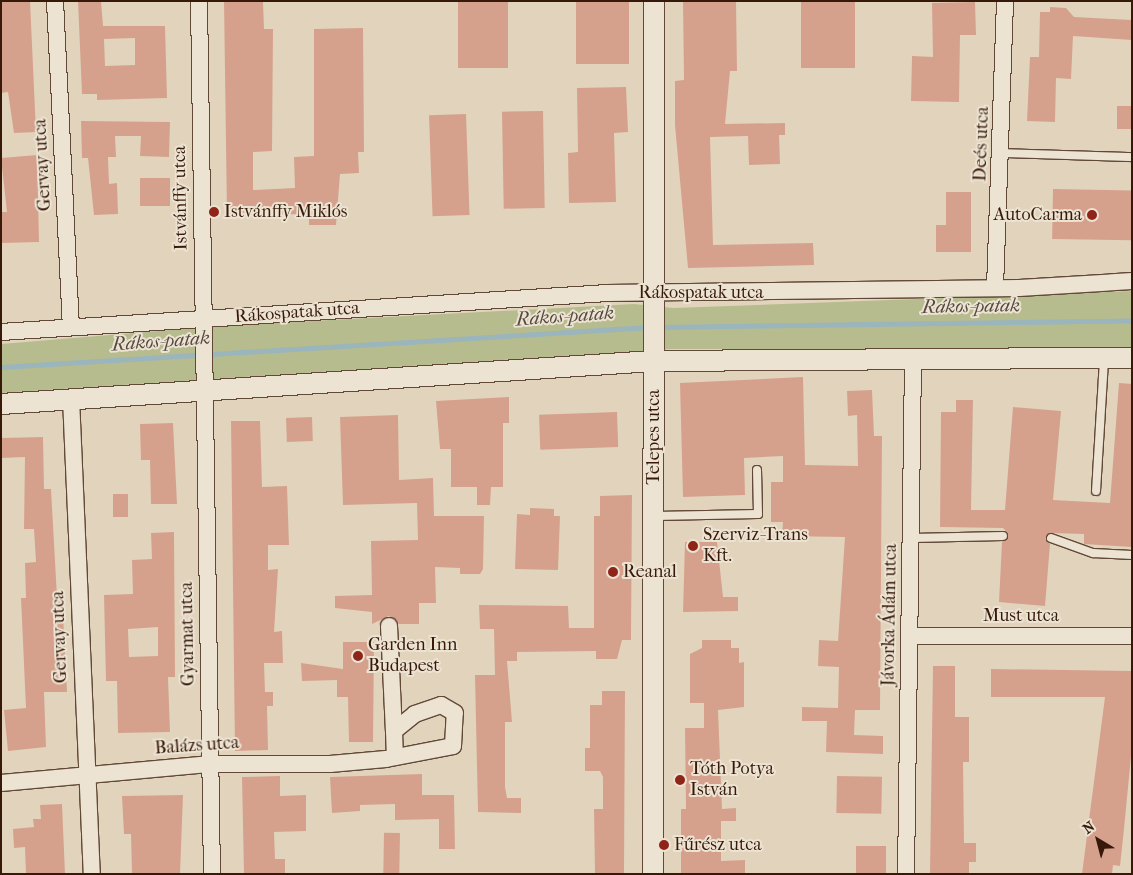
<!DOCTYPE html>
<meta charset="utf-8">
<style>
body{margin:0}
#map{position:relative;width:1133px;height:875px;overflow:hidden;background:#e2d4bc;font-family:"IM FELL French Canon",serif}
div>[style]{position:absolute}
.green>*{inset:0;background:#b7bc8e}
.stream>*{height:5px;margin:-2.5px;padding:0 2.5px;transform-origin:2.5px;border-radius:2.5px;background:#9ab5bc}
.building>*{inset:0;background:#d5a18d;transform-origin:0 0}
.roads{filter:drop-shadow(1px 0 #624836) drop-shadow(-1px 0 #624836) drop-shadow(0 1px #624836) drop-shadow(0 -1px #624836)}
.service>*{height:8px;margin:-4px;padding:0 4px;transform-origin:4px;border-radius:4px;background:#ece3d3}
.minor>*{height:16px;margin:-8px;padding:0 8px;transform-origin:8px;border-radius:8px;background:#ece3d3}
.tertiary>*{height:20px;margin:-10px;padding:0 10px;transform-origin:10px;border-radius:10px;background:#ece3d3}
.dots>*{width:14px;height:14px;translate:-50% -50%;box-sizing:border-box;border:2px solid #ece3d3;border-radius:50%}
span{translate:-50% -50%;white-space:nowrap;text-align:center;line-height:1.15;-webkit-text-stroke:4px #ece3d3;paint-order:stroke}
.street-label{font-size:18px;color:#371909}
.poi-label{font-size:18px;color:#371909}
.left{translate:0 -50%;text-align:left}
.right{translate:-100% -50%;text-align:right}
.water-label{font-size:19px;color:#55483f;font-style:italic}
.frame{position:absolute;inset:0;border:2px solid #371909;pointer-events:none}
.north{position:absolute;left:1073px;top:815px;width:50px;height:50px;-webkit-text-stroke:4px #ece3d3;paint-order:stroke;rotate:323deg;font-size:14px;font-weight:700;line-height:20px;text-align:center;color:#371909}
.north::after{content:'';display:block;margin:auto;width:18px;height:22px;background:#371909;clip-path:polygon(50% 0,100% 100%,50% 72%,0 100%)}
</style>
<div id="map">
<div class="green">
<i style="clip-path:polygon(1132px 291px,1132px 349px,671px 349px,1px 393px,1px 344px,218px 326px,634px 304px,673px 308px)"></i>
</div>
<div class="stream">
<i style="left:658px;top:327px;width:474px;rotate:-0.8deg"></i>
<i style="left:1px;top:367px;width:649px;rotate:-3.53deg"></i>
</div>
<div class="building">
<i style="clip-path:polygon(1px 1px,30px 1px,36px 132px,14px 133px,8px 92px,1px 93px)"></i>
<i style="clip-path:polygon(evenodd,78px 1px,101px 1px,103px 26px,165px 26px,167px 98px,97px 100px,97px 94px,82px 94px,78px 1px,135px 38px,135px 65px,105px 66px,104px 39px,135px 38px)"></i>
<i style="clip-path:polygon(224px 1px,263px 2px,264px 29px,273px 29px,272px 151px,253px 152px,253px 190px,295px 188px,294px 157px,314px 156px,314px 29px,363px 28px,364px 152px,358px 152px,359px 173px,340px 174px,336px 225px,309px 225px,309px 214px,227px 215px)"></i>
<i style="left:458px;top:1px;width:50px;height:67px"></i>
<i style="left:576px;top:1px;width:53px;height:63px"></i>
<i style="clip-path:polygon(683px 1px,736px 1px,737px 71px,730px 71px,725px 124px,785px 123px,785px 135px,779px 135px,780px 164px,749px 165px,748px 136px,710px 137px,713px 245px,813px 243px,814px 265px,688px 268px,675px 125px,675px 81px,684px 80px)"></i>
<i style="left:801px;top:1px;width:54px;height:67px"></i>
<i style="clip-path:polygon(975px 2px,976px 35px,960px 35px,959px 102px,911px 101px,912px 56px,933px 57px,932px 3px)"></i>
<i style="clip-path:polygon(1050px 7px,1066px 8px,1074px 17px,1132px 20px,1132px 40px,1073px 36px,1071px 79px,1056px 78px,1055px 122px,1027px 121px,1030px 57px,1039px 57px,1040px 12px,1050px 12px)"></i>
<i style="clip-path:polygon(626px 87px,628px 132px,614px 133px,616px 202px,569px 203px,568px 153px,578px 152px,577px 88px)"></i>
<i style="left:1117px;top:106px;width:15px;height:23px"></i>
<i style="left:543px;top:111px;width:97px;height:41px;rotate:89deg"></i>
<i style="left:466px;top:114px;width:101px;height:37px;rotate:88deg"></i>
<i style="clip-path:polygon(81px 121px,170px 122px,169px 157px,140px 156px,141px 136px,115px 136px,116px 157px,108px 157px,109px 184px,117px 183px,118px 214px,94px 215px,88px 158px,82px 158px)"></i>
<i style="clip-path:polygon(37px 155px,39px 242px,1px 243px,1px 212px,7px 212px,1px 158px)"></i>
<i style="left:170px;top:178px;width:28px;height:30px;rotate:90deg"></i>
<i style="left:1053px;top:189px;width:79px;height:50px;rotate:1deg"></i>
<i style="clip-path:polygon(946px 192px,971px 192px,971px 252px,936px 252px,936px 225px,946px 225px)"></i>
<i style="clip-path:polygon(803px 377px,805px 465px,858px 466px,857px 415px,848px 416px,847px 391px,872px 390px,874px 436px,882px 436px,880px 710px,855px 710px,854px 735px,883px 736px,883px 754px,826px 752px,827px 721px,802px 721px,802px 707px,838px 708px,839px 667px,818px 666px,819px 640px,838px 641px,845px 537px,782px 536px,783px 522px,771px 522px,771px 482px,783px 482px,783px 456px,744px 458px,745px 495px,683px 497px,680px 383px)"></i>
<i style="clip-path:polygon(1119px 383px,1132px 384px,1132px 547px,1084px 544px,1084px 534px,1050px 533px,1045px 539px,1050px 544px,1045px 606px,999px 602px,1002px 542px,1008px 533px,1003px 528px,940px 527px,941px 412px,956px 412px,956px 400px,973px 400px,971px 510px,1005px 510px,1013px 407px,1061px 411px,1053px 500px,1110px 503px)"></i>
<i style="clip-path:polygon(509px 397px,509px 423px,503px 423px,503px 487px,491px 487px,490px 505px,477px 505px,477px 487px,451px 487px,451px 449px,440px 449px,436px 401px)"></i>
<i style="left:617px;top:412px;width:35px;height:78px;rotate:88deg"></i>
<i style="clip-path:polygon(398px 415px,399px 480px,433px 478px,434px 516px,484px 516px,483px 569px,480px 574px,460px 574px,460px 568px,435px 567px,436px 603px,419px 603px,419px 624px,399px 624px,389px 616px,372px 624px,372px 612px,335px 608px,335px 596px,372px 595px,371px 541px,418px 540px,417px 503px,343px 505px,340px 417px)"></i>
<i style="left:312px;top:417px;width:24px;height:26px;rotate:88deg"></i>
<i style="clip-path:polygon(231px 421px,260px 421px,262px 487px,287px 486px,289px 545px,268px 545px,268px 570px,278px 569px,274px 632px,282px 631px,283px 663px,264px 663px,265px 692px,273px 692px,273px 706px,267px 706px,268px 750px,235px 751px)"></i>
<i style="clip-path:polygon(173px 423px,177px 504px,151px 504px,150px 460px,141px 460px,140px 424px)"></i>
<i style="clip-path:polygon(43px 437px,44px 489px,51px 489px,57px 597px,62px 596px,67px 692px,44px 692px,46px 747px,8px 751px,4px 710px,26px 708px,21px 598px,26px 598px,25px 563px,36px 562px,34px 529px,24px 529px,25px 457px,1px 458px,1px 438px)"></i>
<i style="left:113px;top:494px;width:15px;height:23px"></i>
<i style="clip-path:polygon(632px 495px,631px 640px,622px 640px,617px 659px,596px 659px,596px 651px,517px 652px,517px 661px,507px 661px,512px 722px,505px 722px,505px 787px,507px 798px,521px 798px,521px 813px,478px 812px,475px 675px,495px 675px,494px 629px,480px 629px,479px 605px,568px 606px,569px 628px,594px 628px,594px 516px,600px 516px,600px 496px)"></i>
<i style="clip-path:polygon(530px 508px,554px 509px,554px 516px,560px 516px,558px 570px,515px 569px,517px 514px,530px 515px)"></i>
<i style="clip-path:polygon(evenodd,174px 532px,175px 677px,168px 677px,170px 732px,118px 733px,117px 681px,106px 681px,104px 595px,133px 594px,132px 560px,152px 559px,151px 533px,174px 532px,158px 627px,158px 656px,129px 657px,128px 629px,158px 627px)"></i>
<i style="clip-path:polygon(685px 542px,717px 542px,723px 597px,738px 597px,738px 611px,683px 612px)"></i>
<i style="clip-path:polygon(702px 640px,731px 640px,731px 648px,739px 648px,739px 663px,744px 662px,744px 707px,718px 710px,722px 809px,736px 808px,736px 821px,721px 821px,721px 861px,745px 860px,745px 874px,681px 874px,681px 809px,686px 809px,685px 728px,704px 728px,704px 703px,690px 703px,690px 654px,702px 648px)"></i>
<i style="clip-path:polygon(343px 642px,374px 642px,373px 742px,349px 742px,348px 697px,337px 697px,337px 680px,302px 681px,301px 663px,343px 669px)"></i>
<i style="clip-path:polygon(933px 666px,955px 666px,955px 717px,969px 717px,969px 762px,963px 762px,964px 843px,976px 843px,976px 862px,969px 862px,969px 874px,930px 874px)"></i>
<i style="clip-path:polygon(991px 669px,1132px 671px,1132px 746px,1124px 829px,1120px 866px,1113px 865px,1112px 874px,1082px 874px,1105px 697px,991px 697px)"></i>
<i style="clip-path:polygon(602px 691px,625px 691px,624px 874px,595px 874px,594px 809px,603px 809px,603px 777px,600px 771px,585px 771px,585px 748px,590px 748px,590px 705px,602px 705px)"></i>
<i style="clip-path:polygon(422px 774px,422px 795px,454px 795px,455px 849px,439px 849px,439px 819px,395px 820px,395px 804px,360px 805px,360px 811px,332px 813px,330px 777px)"></i>
<i style="clip-path:polygon(280px 776px,280px 796px,306px 795px,306px 831px,274px 832px,275px 859px,285px 859px,285px 874px,244px 874px,242px 777px)"></i>
<i style="left:837px;top:776px;width:45px;height:37px;rotate:1deg"></i>
<i style="clip-path:polygon(183px 795px,180px 874px,132px 874px,131px 834px,124px 834px,122px 796px)"></i>
<i style="clip-path:polygon(62px 804px,65px 874px,26px 874px,25px 847px,14px 848px,13px 829px,34px 827px,33px 819px,41px 819px,40px 805px)"></i>
<i style="left:400px;top:833px;width:41px;height:16px;rotate:91deg"></i>
<i style="left:856px;top:846px;width:30px;height:28px"></i>
</div>
<div class="roads">
<div class="service">
<i style="left:1002px;top:153px;width:130px;rotate:1.8deg"></i>
<i style="left:1096px;top:491px;width:131px;rotate:-86.5deg"></i>
<i style="left:655px;top:516px;width:103px;rotate:-1.1deg"></i>
<i style="left:758px;top:514px;width:44px;rotate:-91.3deg"></i>
<i style="left:912px;top:538px;width:91px;rotate:-1.3deg"></i>
<i style="left:1051px;top:538px;width:45px;rotate:19.7deg"></i>
<i style="left:1093px;top:553px;width:39px;rotate:3deg"></i>
</div>
<div class="minor">
<i style="left:55px;top:1px;width:326px;rotate:87.2deg"></i>
<i style="left:199px;top:1px;width:873px;rotate:89.15deg"></i>
<i style="left:995px;top:288px;width:287px;rotate:-88deg"></i>
<i style="left:1px;top:332px;width:607px;rotate:-3.68deg"></i>
<i style="left:607px;top:293px;width:412px;rotate:-0.7deg"></i>
<i style="left:1019px;top:288px;width:113px;rotate:-3.5deg"></i>
<i style="left:71px;top:398px;width:476px;rotate:87.5deg"></i>
<i style="left:389px;top:626px;width:105px;rotate:87.3deg"></i>
<i style="left:910px;top:636px;width:222px"></i>
<i style="left:1px;top:783px;width:211px;rotate:-5.2deg"></i>
<i style="left:211px;top:764px;width:119px"></i>
<i style="left:330px;top:764px;width:56px;rotate:-5.1deg"></i>
<i style="left:386px;top:759px;width:68px;rotate:-11deg"></i>
<i style="left:453px;top:746px;width:33px;rotate:-87deg"></i>
<i style="left:455px;top:713px;width:16px;rotate:-150deg"></i>
<i style="left:441px;top:705px;width:28px;rotate:161deg"></i>
<i style="left:415px;top:714px;width:27px;rotate:141deg"></i>
<i style="left:394px;top:731px;width:26px;rotate:88deg"></i>
<i style="left:906px;top:874px;width:516px;rotate:-89.22deg"></i>
</div>
<div class="tertiary">
<i style="left:1px;top:404px;width:653px;rotate:-3.77deg"></i>
<i style="left:653px;top:361px;width:479px;rotate:-0.4deg"></i>
<i style="left:653px;top:874px;width:873px;rotate:-89.93deg"></i>
</div>
</div>
<div class="dots">
<i style="left:214px;top:212px;background:#8f2418"></i>
<i style="left:1092px;top:215px;background:#8f2418"></i>
<i style="left:693px;top:546px;background:#8f2418"></i>
<i style="left:613px;top:572px;background:#8f2418"></i>
<i style="left:358px;top:656px;background:#8f2418"></i>
<i style="left:680px;top:780px;background:#8f2418"></i>
<i style="left:664px;top:845px;background:#8f2418"></i>
</div>
<div class="street-label">
<span style="left:982px;top:144px;rotate:-88deg">Deés utca</span>
<span style="left:43px;top:165px;rotate:-93deg">Gervay utca</span>
<span style="left:181px;top:198px;rotate:-91deg">Istvánffy utca</span>
<span style="left:701px;top:293px">Rákospatak utca</span>
<span style="left:297px;top:313px;rotate:-4deg">Rákospatak utca</span>
<span style="left:654px;top:437px;rotate:-90deg">Telepes utca</span>
<span style="left:890px;top:615px;rotate:-89deg">Jávorka Ádám utca</span>
<span style="left:1021px;top:616px">Must utca</span>
<span style="left:188px;top:634px;rotate:-91deg">Gyarmat utca</span>
<span style="left:60px;top:637px;rotate:-92deg">Gervay utca</span>
<span style="left:197px;top:746px;rotate:-4deg">Balázs utca</span>
</div>
<div class="poi-label">
<span class="left" style="left:224px;top:212px">Istvánffy Miklós</span>
<span class="right" style="left:1082px;top:215px">AutoCarma</span>
<span class="left" style="left:703px;top:546px">Szerviz-Trans<br>Kft.</span>
<span class="left" style="left:623px;top:572px">Reanal</span>
<span class="left" style="left:368px;top:656px">Garden Inn<br>Budapest</span>
<span class="left" style="left:690px;top:780px">Tóth Potya<br>István</span>
<span class="left" style="left:674px;top:845px">Fűrész utca</span>
</div>
<div class="water-label">
<span style="left:971px;top:307px;rotate:-1deg">Rákos-patak</span>
<span style="left:565px;top:317px;rotate:-4deg">Rákos-patak</span>
<span style="left:161px;top:342px;rotate:-4deg">Rákos-patak</span>
</div>
<div class="frame"></div>
<div class="north">N</div>
</div>
